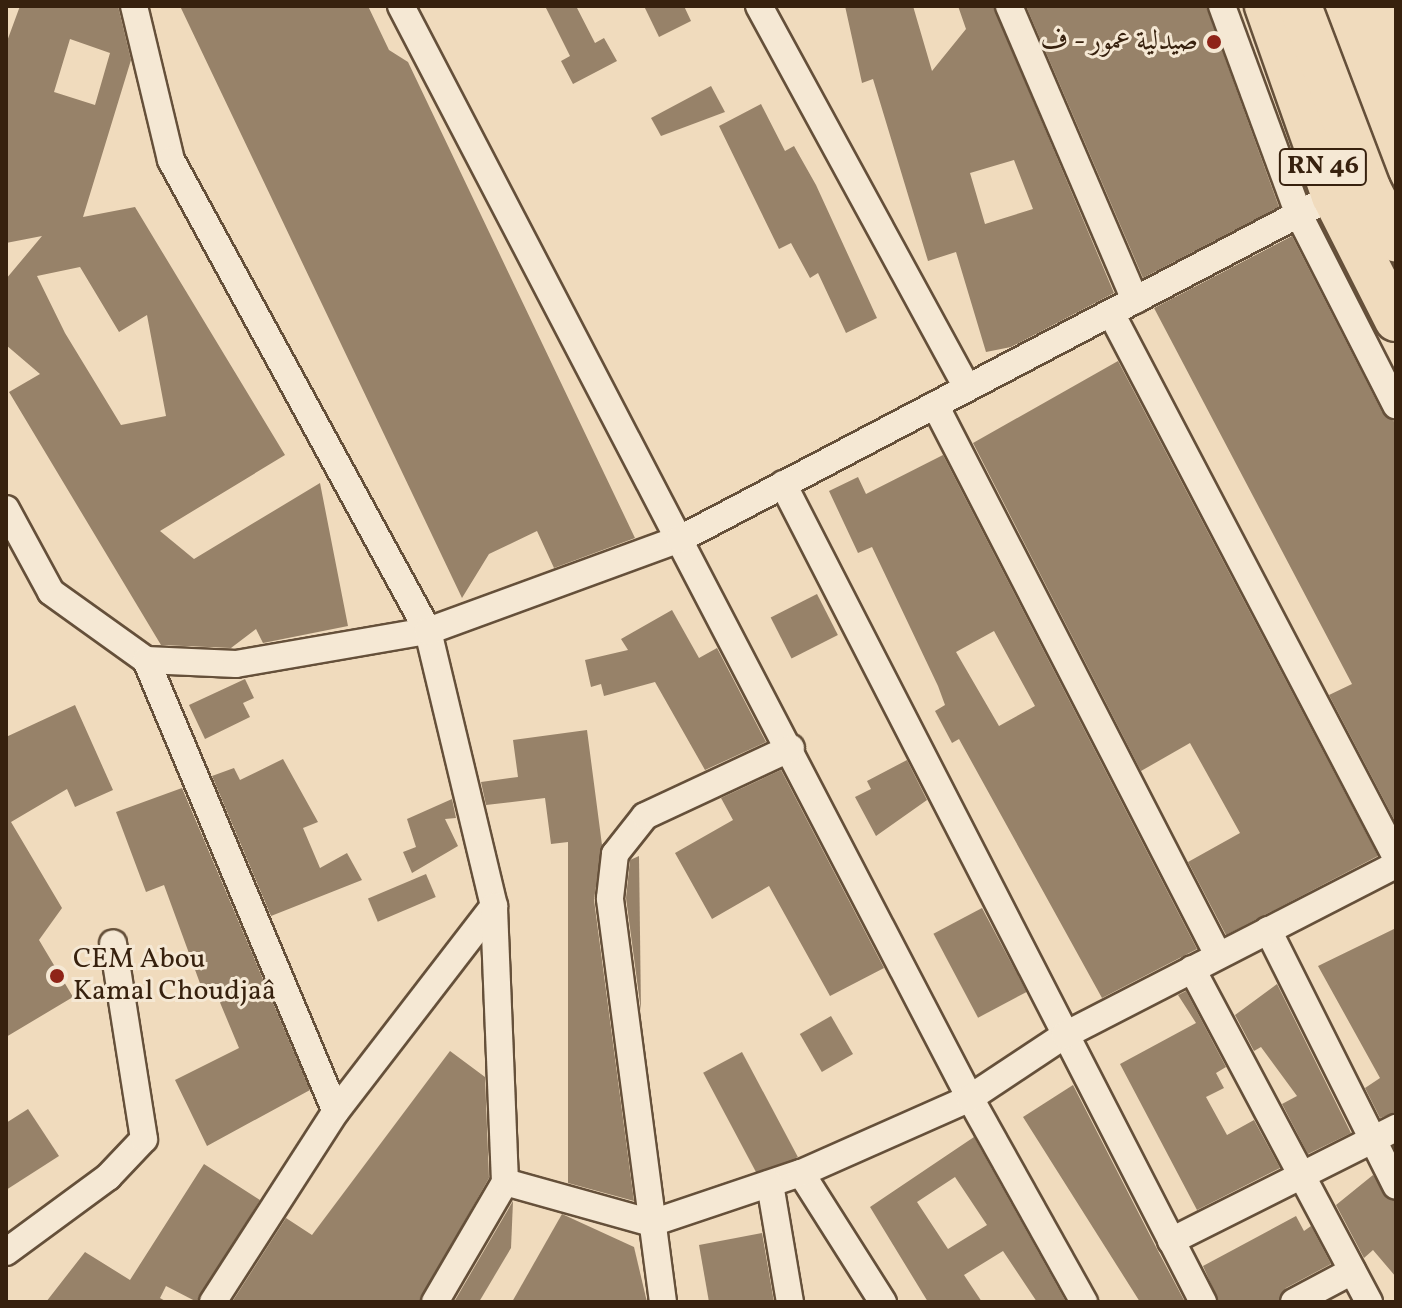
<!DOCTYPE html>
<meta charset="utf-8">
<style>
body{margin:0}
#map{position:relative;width:1402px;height:1308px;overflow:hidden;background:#f0dbbd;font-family:Vollkorn,Amiri,serif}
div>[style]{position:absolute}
.building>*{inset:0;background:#978269;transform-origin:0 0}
.roads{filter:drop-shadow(2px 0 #65503a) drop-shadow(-2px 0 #65503a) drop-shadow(0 2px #65503a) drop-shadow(0 -2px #65503a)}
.minor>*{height:26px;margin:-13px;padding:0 13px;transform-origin:13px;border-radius:13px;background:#f5e8d4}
.primary>*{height:42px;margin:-21px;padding:0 21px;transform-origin:21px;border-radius:21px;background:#f0dbbd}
.dots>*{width:22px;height:22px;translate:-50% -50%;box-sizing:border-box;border:4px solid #f5e8d4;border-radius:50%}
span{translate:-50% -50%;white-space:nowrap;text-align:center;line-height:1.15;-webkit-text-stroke:6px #f5e8d4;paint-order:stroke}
.shield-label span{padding:2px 6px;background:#f5e8d4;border:2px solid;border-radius:6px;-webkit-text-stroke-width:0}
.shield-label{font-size:26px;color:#37210e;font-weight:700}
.poi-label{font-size:28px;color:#37210e}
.right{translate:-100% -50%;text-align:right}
.left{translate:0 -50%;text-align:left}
.frame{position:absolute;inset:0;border:8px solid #37210e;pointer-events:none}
</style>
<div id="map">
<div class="building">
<i style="clip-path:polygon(evenodd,20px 6px,118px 6px,131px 60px,83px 217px,135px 207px,285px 455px,160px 531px,194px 559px,320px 483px,348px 626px,263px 643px,256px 629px,231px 648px,161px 645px,9px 392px,40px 374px,6px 345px,6px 279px,42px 236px,6px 243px,6px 44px,20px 6px,70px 39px,110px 53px,95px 105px,54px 92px,70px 39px,20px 6px,80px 267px,119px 332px,147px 315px,166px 416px,121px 425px,65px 333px,37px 276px,80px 267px)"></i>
<i style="clip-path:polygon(180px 6px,368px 6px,389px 50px,408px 62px,635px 538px,554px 568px,537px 531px,489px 554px,462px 598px)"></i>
<i style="clip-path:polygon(545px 6px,576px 6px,595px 43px,604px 38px,617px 61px,573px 84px,561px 61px,570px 56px)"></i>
<i style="clip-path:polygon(644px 6px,684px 6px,691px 21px,659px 37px)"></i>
<i style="clip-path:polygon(evenodd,845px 6px,913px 6px,932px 71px,966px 29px,958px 6px,993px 6px,1114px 293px,1011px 347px,986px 352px,956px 252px,928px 261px,873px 79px,862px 83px,845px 6px,1014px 160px,1033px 209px,985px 224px,970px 173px,1014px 160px)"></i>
<i style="clip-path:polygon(1026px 6px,1206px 6px,1279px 207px,1143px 278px)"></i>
<i style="clip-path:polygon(711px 86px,725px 112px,661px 136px,651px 118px)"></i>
<i style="clip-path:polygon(761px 104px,785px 151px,794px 146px,816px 185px,877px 318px,846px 333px,818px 273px,810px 278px,791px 243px,779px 249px,719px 126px)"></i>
<i style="clip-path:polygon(1292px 236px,1382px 412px,1396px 423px,1396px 823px,1329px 695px,1352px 684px,1154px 308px)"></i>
<i style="clip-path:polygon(1118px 361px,1378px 856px,1226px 935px,1188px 862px,1240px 833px,1190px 743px,1141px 771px,973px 443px)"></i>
<i style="clip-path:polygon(evenodd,943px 455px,1197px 949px,1102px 998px,959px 739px,952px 743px,935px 711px,945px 705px,938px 686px,872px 547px,858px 553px,829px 491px,858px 477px,866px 494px,943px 455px,994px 631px,1035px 706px,999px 726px,956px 652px,994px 631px)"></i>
<i style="left:817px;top:594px;width:46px;height:52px;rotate:63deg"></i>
<i style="clip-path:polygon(672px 610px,699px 658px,717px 648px,766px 742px,705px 770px,655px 682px,604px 696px,601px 684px,591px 687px,585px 660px,628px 650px,621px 639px)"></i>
<i style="clip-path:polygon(245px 679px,254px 698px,243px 703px,250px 717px,205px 739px,189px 705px)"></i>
<i style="clip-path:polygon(75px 705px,113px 790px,75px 807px,67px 789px,11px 822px,62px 908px,39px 940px,73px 997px,6px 1037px,6px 737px)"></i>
<i style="clip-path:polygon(587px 730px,602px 845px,594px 900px,634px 1201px,568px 1183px,568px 842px,551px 844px,545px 798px,486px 805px,481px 782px,518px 777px,513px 740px)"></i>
<i style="clip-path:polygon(283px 759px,318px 822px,303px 828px,320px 868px,347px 853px,362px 880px,271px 916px,212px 776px,234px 768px,240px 780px)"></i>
<i style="clip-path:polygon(907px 760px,927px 800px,876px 836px,855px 797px,871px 789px,867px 781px)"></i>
<i style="clip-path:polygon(781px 770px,884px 968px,830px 996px,769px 886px,712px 919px,675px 853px,733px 820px,721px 798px)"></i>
<i style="clip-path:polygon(182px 788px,310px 1090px,207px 1146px,175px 1080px,239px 1048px,216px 993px,205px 997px,164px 885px,146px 892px,116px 812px)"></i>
<i style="clip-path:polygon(452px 799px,456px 818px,445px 819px,458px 846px,412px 873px,403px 852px,416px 847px,407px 819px)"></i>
<i style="clip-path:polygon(639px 856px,641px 1011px,626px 898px,630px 860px)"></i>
<i style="left:426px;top:874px;width:25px;height:63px;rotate:67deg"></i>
<i style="left:982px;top:908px;width:95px;height:55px;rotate:62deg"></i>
<i style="clip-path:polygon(1396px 928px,1396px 1112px,1380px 1118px,1365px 1088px,1380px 1078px,1318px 966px)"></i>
<i style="clip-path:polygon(1277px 984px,1351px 1133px,1308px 1154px,1282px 1104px,1297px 1096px,1261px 1047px,1254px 1051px,1235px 1015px)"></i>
<i style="clip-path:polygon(1186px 991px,1226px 1067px,1216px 1073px,1224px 1088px,1206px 1097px,1227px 1135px,1254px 1120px,1280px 1168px,1197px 1210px,1120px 1064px,1196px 1023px,1178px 995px)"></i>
<i style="left:831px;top:1016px;width:44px;height:36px;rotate:60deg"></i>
<i style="clip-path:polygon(450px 1051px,485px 1077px,489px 1178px,419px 1302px,232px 1302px,286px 1218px,312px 1235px)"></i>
<i style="left:742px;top:1052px;width:119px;height:44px;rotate:62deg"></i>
<i style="clip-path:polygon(1073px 1085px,1157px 1249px,1185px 1302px,1140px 1302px,1023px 1117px)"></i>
<i style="clip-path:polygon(28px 1109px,59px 1156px,6px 1190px,6px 1123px)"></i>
<i style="clip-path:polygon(evenodd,974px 1137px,1066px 1302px,1037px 1302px,1003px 1251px,964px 1275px,982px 1302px,928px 1302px,870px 1207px,974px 1137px,955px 1177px,987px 1225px,948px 1249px,917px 1202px,955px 1177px)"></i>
<i style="clip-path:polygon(204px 1164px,260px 1200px,197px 1302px,166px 1286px,160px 1298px,167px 1302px,46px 1302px,85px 1252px,130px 1280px)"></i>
<i style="clip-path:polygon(1373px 1175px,1396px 1202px,1396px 1277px,1373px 1250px,1364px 1258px,1336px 1205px)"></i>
<i style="clip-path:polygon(513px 1201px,511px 1248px,479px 1302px,454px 1302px)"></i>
<i style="clip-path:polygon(562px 1214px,634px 1247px,647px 1302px,512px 1302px)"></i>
<i style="clip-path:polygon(1296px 1216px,1304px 1231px,1311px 1226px,1331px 1264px,1286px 1288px,1278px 1302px,1219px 1302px,1203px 1266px)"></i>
<i style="clip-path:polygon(762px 1233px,774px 1302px,709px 1302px,699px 1245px)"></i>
</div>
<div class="roads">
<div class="minor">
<i style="left:134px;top:6px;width:158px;rotate:76.5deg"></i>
<i style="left:171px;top:160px;width:537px;rotate:61.38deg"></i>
<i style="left:428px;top:631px;width:283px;rotate:76.5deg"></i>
<i style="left:494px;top:906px;width:259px;rotate:127.6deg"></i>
<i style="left:336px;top:1111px;width:227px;rotate:122.8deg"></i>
<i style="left:401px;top:6px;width:1231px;rotate:62.48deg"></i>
<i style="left:970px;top:1098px;width:234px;rotate:60.8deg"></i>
<i style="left:759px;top:6px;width:435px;rotate:61.4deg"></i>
<i style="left:1009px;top:6px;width:320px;rotate:66.8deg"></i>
<i style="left:1222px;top:6px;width:221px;rotate:69.8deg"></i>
<i style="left:1298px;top:213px;width:216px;rotate:63deg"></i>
<i style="left:1111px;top:313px;width:614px;rotate:62.35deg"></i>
<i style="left:935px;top:405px;width:619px;rotate:62.77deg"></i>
<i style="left:783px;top:484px;width:920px;rotate:62.82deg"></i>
<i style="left:6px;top:509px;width:94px;rotate:61.5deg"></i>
<i style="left:51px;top:592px;width:117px;rotate:35.6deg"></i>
<i style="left:146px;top:660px;width:90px;rotate:2.5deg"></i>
<i style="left:236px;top:664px;width:195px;rotate:-9.8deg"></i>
<i style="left:428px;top:631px;width:268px;rotate:-20.1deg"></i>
<i style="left:680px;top:539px;width:738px;rotate:-27.71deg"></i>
<i style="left:146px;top:660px;width:489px;rotate:67.2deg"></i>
<i style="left:1268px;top:930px;width:286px;rotate:63.4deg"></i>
<i style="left:1192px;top:969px;width:377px;rotate:62deg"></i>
<i style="left:801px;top:1173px;width:153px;rotate:57.6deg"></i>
<i style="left:505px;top:1182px;width:153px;rotate:15.6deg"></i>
<i style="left:652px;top:1223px;width:157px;rotate:-18.6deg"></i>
<i style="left:801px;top:1173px;width:185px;rotate:-23.9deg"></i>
<i style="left:970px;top:1098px;width:114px;rotate:-33.6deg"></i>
<i style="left:1065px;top:1035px;width:372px;rotate:-27.2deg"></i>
<i style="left:770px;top:1184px;width:120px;rotate:80.4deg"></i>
<i style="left:1171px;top:1241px;width:252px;rotate:-26.7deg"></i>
<i style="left:6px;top:1252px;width:127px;rotate:-36.3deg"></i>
<i style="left:108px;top:1177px;width:52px;rotate:-46.5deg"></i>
<i style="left:144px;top:1139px;width:198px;rotate:-99deg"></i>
<i style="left:435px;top:1302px;width:139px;rotate:-59.7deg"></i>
<i style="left:505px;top:1182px;width:276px;rotate:-92.3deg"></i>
<i style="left:663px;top:1302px;width:407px;rotate:-97.5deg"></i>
<i style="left:610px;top:898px;width:44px;rotate:-83.5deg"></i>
<i style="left:615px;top:854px;width:48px;rotate:-51.7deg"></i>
<i style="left:645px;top:816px;width:161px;rotate:-25deg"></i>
<i style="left:1294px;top:1302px;width:66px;rotate:-28.1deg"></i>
</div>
<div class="primary">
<i style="left:1266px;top:6px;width:201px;rotate:70.6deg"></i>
<i style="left:1333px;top:196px;width:139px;rotate:63.1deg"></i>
<i style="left:1300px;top:6px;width:195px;rotate:69.2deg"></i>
<i style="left:1369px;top:188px;width:59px;rotate:62.6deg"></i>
</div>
</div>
<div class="dots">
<i style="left:1214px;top:42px;background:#8f2418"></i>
<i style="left:57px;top:976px;background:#8f2418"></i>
</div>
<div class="shield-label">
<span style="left:1323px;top:167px">RN 46</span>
</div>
<div class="poi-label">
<span class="right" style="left:1198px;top:42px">صيدلية عمور - ف</span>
<span class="left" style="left:73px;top:976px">CEM Abou<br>Kamal Choudjaâ</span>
</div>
<div class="frame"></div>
</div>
